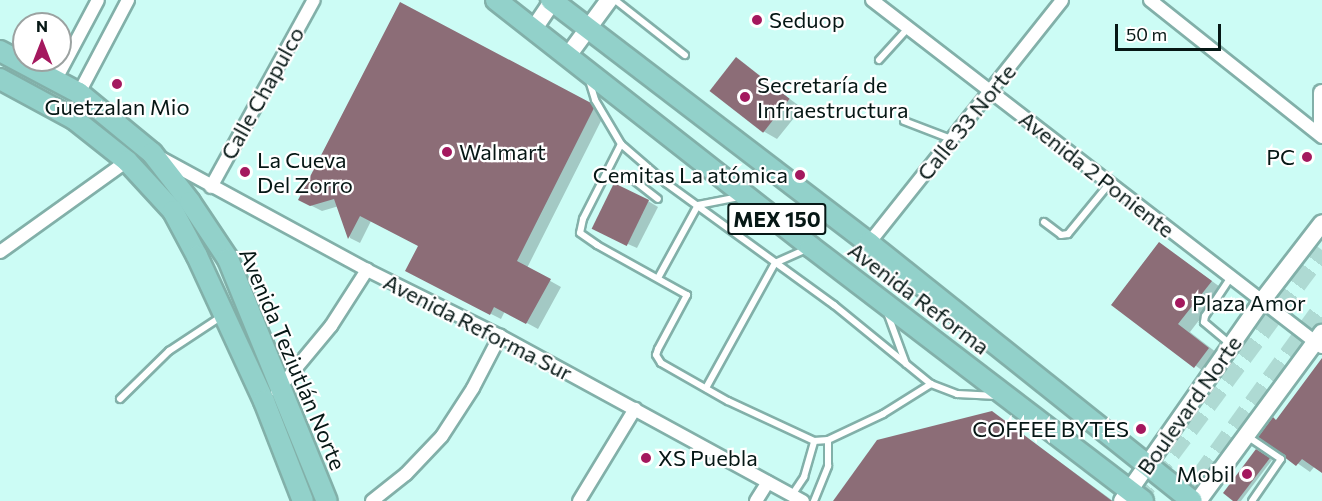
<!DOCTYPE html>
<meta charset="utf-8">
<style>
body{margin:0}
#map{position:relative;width:1322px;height:501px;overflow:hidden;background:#ccfcf5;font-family:Commissioner,sans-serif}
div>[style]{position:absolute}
.shadow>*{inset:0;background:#0003}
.building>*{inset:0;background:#8c6d77;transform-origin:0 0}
.primary-tunnel>*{height:20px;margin-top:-10px;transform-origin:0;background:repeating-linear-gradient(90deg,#aedad3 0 20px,transparent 0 30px)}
.roads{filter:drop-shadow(2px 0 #82b0a9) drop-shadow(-2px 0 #82b0a9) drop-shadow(0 2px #82b0a9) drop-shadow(0 -2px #82b0a9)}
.service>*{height:6px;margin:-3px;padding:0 3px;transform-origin:3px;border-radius:3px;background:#fff}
.minor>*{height:12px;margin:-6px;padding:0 6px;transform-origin:6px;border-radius:6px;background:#fff}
.secondary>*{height:16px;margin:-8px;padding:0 8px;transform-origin:8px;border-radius:8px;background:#fff}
.primary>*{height:20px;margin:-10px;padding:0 10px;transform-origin:10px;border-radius:10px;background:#92d1ca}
.dots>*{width:16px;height:16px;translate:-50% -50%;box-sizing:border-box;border:3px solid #fff;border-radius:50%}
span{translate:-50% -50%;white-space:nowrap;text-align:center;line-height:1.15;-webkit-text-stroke:4.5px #fff;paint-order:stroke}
.shield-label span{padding:2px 4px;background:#fff;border:2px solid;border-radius:4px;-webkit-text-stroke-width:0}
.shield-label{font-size:21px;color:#061715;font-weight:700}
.poi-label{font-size:22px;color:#061715}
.left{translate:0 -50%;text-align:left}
.right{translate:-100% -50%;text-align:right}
.street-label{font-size:22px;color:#061715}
.north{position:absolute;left:12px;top:12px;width:60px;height:60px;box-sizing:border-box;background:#fff;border:2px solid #9ba2a1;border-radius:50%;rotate:0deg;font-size:16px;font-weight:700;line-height:24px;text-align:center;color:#061715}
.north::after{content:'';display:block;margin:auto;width:21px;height:27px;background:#a4185e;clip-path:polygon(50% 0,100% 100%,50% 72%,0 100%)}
.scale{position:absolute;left:1115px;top:24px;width:106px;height:27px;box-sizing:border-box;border:3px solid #061715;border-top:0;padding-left:8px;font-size:18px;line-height:21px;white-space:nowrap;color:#061715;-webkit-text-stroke:4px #fff;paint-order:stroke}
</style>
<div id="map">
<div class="shadow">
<i style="clip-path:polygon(736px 59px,802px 108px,777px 139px,763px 131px)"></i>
<i style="clip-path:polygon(590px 105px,604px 115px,527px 268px,561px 287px,538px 329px,505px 311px,501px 319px,418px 277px,420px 246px,371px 221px,360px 243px,350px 238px,339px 206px,322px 211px,310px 205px)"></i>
<i style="clip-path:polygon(648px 201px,658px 207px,637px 248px,603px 233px)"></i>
<i style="clip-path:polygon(1160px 244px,1223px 289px,1190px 332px,1221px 356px,1207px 374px,1113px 305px)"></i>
<i style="clip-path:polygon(1322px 372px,1322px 471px,1315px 466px,1310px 472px,1260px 437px)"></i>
<i style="clip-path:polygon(992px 412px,1113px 501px,840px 501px)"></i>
<i style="clip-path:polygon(1257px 451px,1272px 460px,1241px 501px,1236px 501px)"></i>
</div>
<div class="building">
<i style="clip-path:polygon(400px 2px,591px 103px,594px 108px,517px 261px,551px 279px,526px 324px,494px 307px,490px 315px,405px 271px,418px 246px,360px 216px,348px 239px,334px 199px,310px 206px,298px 200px)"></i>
<i style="left:736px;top:57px;width:68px;height:43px;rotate:38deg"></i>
<i style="left:614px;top:183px;width:39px;height:51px;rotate:26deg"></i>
<i style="clip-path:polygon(1159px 242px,1212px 281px,1178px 324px,1209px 348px,1194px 368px,1111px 305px)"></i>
<i style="clip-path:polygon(1322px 358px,1322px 473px,1302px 459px,1296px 466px,1258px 437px,1273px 417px,1276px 420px)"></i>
<i style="clip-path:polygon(992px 411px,1112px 501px,833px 501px,877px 440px)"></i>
<i style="clip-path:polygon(1256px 449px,1270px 458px,1237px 501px,1233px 501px,1223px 493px)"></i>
</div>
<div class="primary-tunnel">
<i style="left:1135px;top:501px;width:313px;rotate:-53.3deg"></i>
<i style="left:1183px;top:501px;width:237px;rotate:-54.1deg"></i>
</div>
<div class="roads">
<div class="service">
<i style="left:615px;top:0;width:89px;rotate:38.2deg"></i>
<i style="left:879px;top:60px;width:43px;rotate:-47.8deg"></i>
<i style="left:589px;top:80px;width:21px;rotate:73deg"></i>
<i style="left:595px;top:100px;width:51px;rotate:59.4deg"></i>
<i style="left:621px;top:144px;width:60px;rotate:40.9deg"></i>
<i style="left:666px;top:183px;width:208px;rotate:36deg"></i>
<i style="left:834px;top:305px;width:125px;rotate:39.2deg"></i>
<i style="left:931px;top:384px;width:28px;rotate:21deg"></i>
<i style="left:957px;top:394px;width:40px;rotate:2.9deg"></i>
<i style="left:904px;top:121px;width:50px;rotate:21deg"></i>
<i style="left:621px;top:144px;width:84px;rotate:116.9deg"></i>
<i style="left:583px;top:219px;width:14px;rotate:102deg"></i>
<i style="left:580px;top:233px;width:21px;rotate:35deg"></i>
<i style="left:597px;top:245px;width:103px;rotate:29.1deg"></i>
<i style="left:687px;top:295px;width:61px;rotate:118.2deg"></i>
<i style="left:658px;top:349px;width:6px;rotate:108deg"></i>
<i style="left:656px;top:355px;width:9px;rotate:58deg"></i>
<i style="left:661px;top:363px;width:77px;rotate:29.6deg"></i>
<i style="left:728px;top:401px;width:95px;rotate:24.9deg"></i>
<i style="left:814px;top:441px;width:14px;rotate:-4deg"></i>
<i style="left:828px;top:440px;width:61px;rotate:-25.3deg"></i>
<i style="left:883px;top:414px;width:57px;rotate:-32deg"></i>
<i style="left:631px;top:178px;width:34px;rotate:38deg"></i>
<i style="left:1044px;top:222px;width:21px;rotate:37deg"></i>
<i style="left:1061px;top:235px;width:7px;rotate:-8deg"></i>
<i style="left:1068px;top:234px;width:65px;rotate:-50.6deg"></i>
<i style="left:658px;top:278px;width:83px;rotate:-61.3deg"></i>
<i style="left:698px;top:205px;width:42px;rotate:-11deg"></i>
<i style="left:888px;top:315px;width:52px;rotate:69.8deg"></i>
<i style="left:1230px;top:344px;width:34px;rotate:-140deg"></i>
<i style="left:1204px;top:322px;width:6px;rotate:-81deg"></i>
<i style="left:1205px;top:316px;width:47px;rotate:-56.3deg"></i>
<i style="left:706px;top:388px;width:143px;rotate:-61.1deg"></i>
<i style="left:775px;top:263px;width:34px;rotate:-24deg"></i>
<i style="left:120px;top:399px;width:69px;rotate:-44.4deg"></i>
<i style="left:169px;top:351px;width:64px;rotate:-33.4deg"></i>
<i style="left:1247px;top:436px;width:41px;rotate:34.1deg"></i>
<i style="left:1281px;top:459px;width:51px;rotate:124.6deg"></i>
<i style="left:792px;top:495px;width:22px;rotate:-56deg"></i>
<i style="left:804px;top:477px;width:37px;rotate:-74deg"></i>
<i style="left:814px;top:501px;width:38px;rotate:-68deg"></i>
<i style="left:828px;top:466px;width:26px;rotate:-90deg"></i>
</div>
<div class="minor">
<i style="left:872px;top:0;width:568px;rotate:37.64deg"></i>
<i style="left:1150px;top:0;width:220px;rotate:38.5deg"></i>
<i style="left:56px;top:79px;width:89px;rotate:-62deg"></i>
<i style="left:79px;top:93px;width:105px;rotate:-62.2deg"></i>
<i style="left:161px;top:158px;width:234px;rotate:28.5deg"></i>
<i style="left:367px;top:270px;width:148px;rotate:26.4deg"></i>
<i style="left:500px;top:336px;width:345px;rotate:28.6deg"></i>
<i style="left:211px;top:187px;width:213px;rotate:-61.2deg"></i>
<i style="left:869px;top:243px;width:310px;rotate:-51.5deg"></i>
<i style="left:0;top:252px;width:156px;rotate:-35.6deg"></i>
<i style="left:277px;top:391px;width:85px;rotate:-50.3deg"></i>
<i style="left:331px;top:326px;width:67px;rotate:-57.3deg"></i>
<i style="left:372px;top:501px;width:43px;rotate:-38.5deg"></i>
<i style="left:406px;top:474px;width:52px;rotate:-46.5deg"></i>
<i style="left:442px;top:436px;width:57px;rotate:-57.1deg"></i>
<i style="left:473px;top:388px;width:59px;rotate:-62.6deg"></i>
<i style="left:579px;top:501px;width:108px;rotate:-58.7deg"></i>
<i style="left:756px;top:501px;width:22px;rotate:-58deg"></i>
</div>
<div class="secondary">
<i style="left:533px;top:30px;width:36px;rotate:-56deg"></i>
<i style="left:567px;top:57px;width:71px;rotate:-53.6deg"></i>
<i style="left:1322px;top:93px;width:31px;rotate:90deg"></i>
<i style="left:1122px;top:501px;width:244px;rotate:-55deg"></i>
<i style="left:1262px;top:301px;width:98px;rotate:-52.4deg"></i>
<i style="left:1198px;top:501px;width:209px;rotate:-53.6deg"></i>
</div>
<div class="primary">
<i style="left:496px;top:0;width:400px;rotate:38.1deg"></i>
<i style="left:811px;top:247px;width:418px;rotate:37.4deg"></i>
<i style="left:551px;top:0;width:400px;rotate:37.4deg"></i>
<i style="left:869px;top:243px;width:413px;rotate:38.6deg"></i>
<i style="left:0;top:51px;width:89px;rotate:28deg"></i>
<i style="left:79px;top:93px;width:94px;rotate:39.4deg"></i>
<i style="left:152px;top:153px;width:62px;rotate:52.2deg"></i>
<i style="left:190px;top:202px;width:69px;rotate:56.3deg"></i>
<i style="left:228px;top:259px;width:261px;rotate:67.8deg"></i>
<i style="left:0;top:79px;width:84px;rotate:28.4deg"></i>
<i style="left:74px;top:119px;width:68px;rotate:38.4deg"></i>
<i style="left:127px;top:161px;width:68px;rotate:47.4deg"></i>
<i style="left:173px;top:211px;width:51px;rotate:61.9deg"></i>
<i style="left:197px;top:256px;width:160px;rotate:65.2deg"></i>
<i style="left:264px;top:401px;width:107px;rotate:68.7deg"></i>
</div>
</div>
<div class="dots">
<i style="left:757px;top:20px;background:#a4185e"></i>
<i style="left:117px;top:84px;background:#a4185e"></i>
<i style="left:745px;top:97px;background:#a4185e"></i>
<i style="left:447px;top:152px;background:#a4185e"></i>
<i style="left:1307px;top:157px;background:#a4185e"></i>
<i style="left:245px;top:172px;background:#a4185e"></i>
<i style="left:800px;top:175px;background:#a4185e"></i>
<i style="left:1180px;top:303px;background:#a4185e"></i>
<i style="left:1141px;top:429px;background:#a4185e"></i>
<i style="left:646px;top:458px;background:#a4185e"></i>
<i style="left:1247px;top:474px;background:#a4185e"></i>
</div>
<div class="shield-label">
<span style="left:777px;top:219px">MEX 150</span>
</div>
<div class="poi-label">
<span class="left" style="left:769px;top:20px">Seduop</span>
<span class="left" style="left:757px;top:97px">Secretaría de<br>Infraestructura</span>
<span style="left:117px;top:107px">Guetzalan Mio</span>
<span class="left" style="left:459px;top:152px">Walmart</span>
<span class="right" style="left:1295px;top:157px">PC</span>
<span class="left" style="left:257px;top:172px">La Cueva<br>Del Zorro</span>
<span class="right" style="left:788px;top:175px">Cemitas La atómica</span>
<span class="left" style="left:1192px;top:303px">Plaza Amor</span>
<span class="right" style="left:1129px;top:429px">COFFEE BYTES</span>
<span class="left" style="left:658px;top:458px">XS Puebla</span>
<span class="right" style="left:1235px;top:474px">Mobil</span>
</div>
<div class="street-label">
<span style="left:262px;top:93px;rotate:-61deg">Calle Chapulco</span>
<span style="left:966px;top:122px;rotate:-51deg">Calle 33 Norte</span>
<span style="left:1097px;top:174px;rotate:38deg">Avenida 2 Poniente</span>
<span style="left:919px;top:298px;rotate:37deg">Avenida Reforma</span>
<span style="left:478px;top:327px;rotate:27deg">Avenida Reforma Sur</span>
<span style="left:293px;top:359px;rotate:67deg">Avenida Teziutlán Norte</span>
<span style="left:1189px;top:405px;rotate:-55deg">Boulevard Norte</span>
</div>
<div class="north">N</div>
<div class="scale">50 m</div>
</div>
